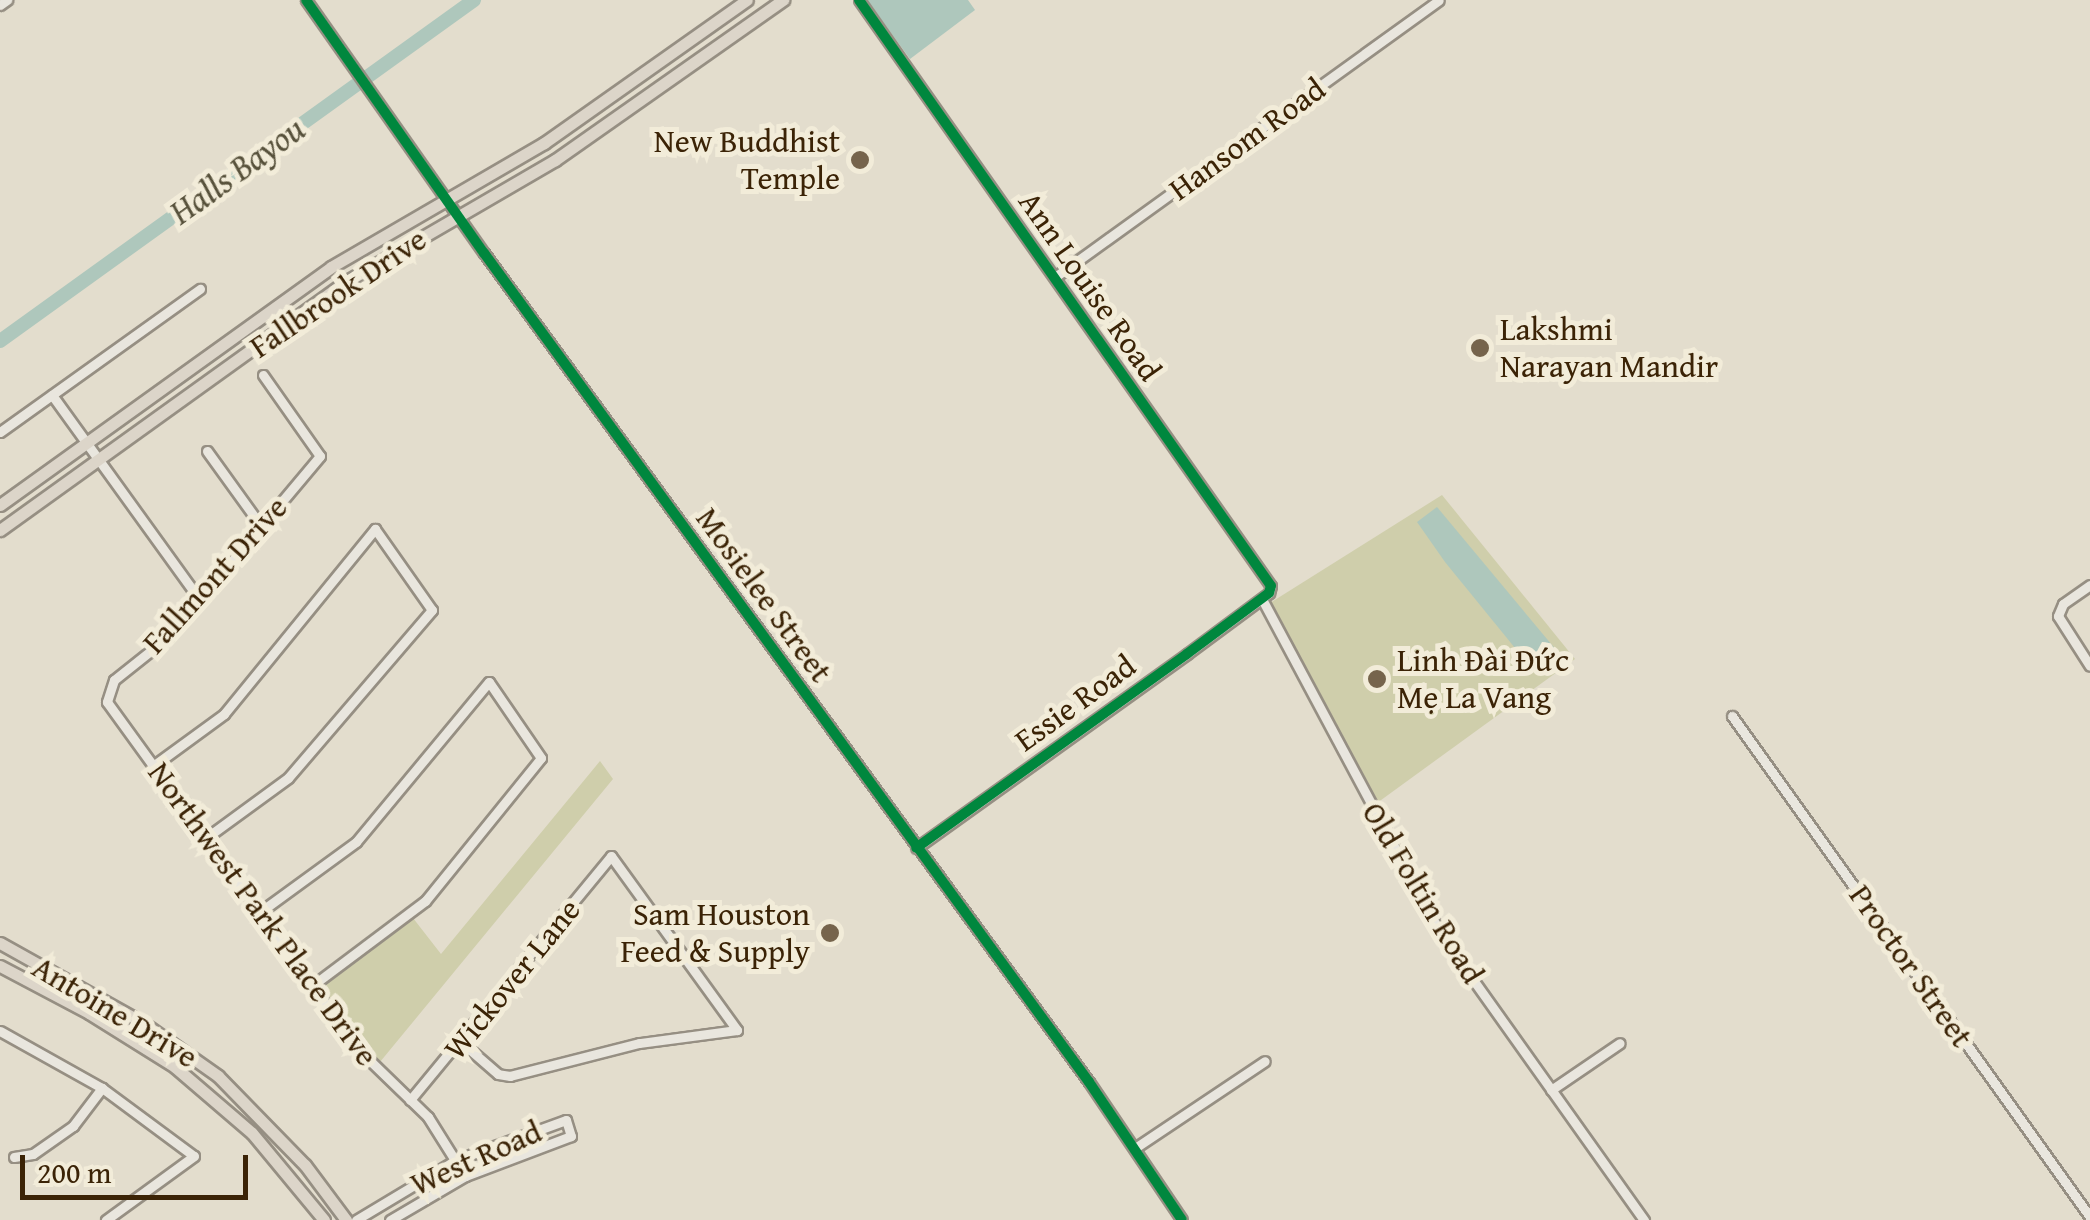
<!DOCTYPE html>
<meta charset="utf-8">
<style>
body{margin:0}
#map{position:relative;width:2090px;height:1220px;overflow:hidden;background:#e3ddcd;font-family:"Gentium Book Plus",serif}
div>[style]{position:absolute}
.green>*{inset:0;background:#cfceab}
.water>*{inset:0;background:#aec7bc}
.river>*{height:14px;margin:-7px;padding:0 7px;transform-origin:7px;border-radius:7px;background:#aec7bc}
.roads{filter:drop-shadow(2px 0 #968f83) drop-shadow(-2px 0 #968f83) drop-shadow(0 2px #968f83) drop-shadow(0 -2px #968f83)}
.minor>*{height:9px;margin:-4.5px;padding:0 4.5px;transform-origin:4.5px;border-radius:4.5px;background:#e9e6de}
.major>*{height:11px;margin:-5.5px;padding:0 5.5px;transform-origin:5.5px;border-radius:5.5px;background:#dcd5c9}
.cycleway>*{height:10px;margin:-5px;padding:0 5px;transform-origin:5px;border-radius:5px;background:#00873e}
.dots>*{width:28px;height:28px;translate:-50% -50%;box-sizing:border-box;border:5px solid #f2ecd9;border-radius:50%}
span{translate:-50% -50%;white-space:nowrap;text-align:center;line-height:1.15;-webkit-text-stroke:10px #f2ecd9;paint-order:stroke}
.street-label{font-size:32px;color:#3b2306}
.poi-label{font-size:32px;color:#3b2306}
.right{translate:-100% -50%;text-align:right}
.left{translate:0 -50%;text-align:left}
.water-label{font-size:35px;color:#57513b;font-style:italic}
.scale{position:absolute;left:20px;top:1155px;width:228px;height:45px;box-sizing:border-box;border:5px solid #3b2306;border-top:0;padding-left:12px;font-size:30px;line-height:35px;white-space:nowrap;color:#3b2306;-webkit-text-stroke:8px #f2ecd9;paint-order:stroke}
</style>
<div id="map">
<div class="green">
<i style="clip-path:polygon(1442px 495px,1575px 659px,1377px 803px,1270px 603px)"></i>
<i style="clip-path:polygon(600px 761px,613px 779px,380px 1062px,367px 1046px,364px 1048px,323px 992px,325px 982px,413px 918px,441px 954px)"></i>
</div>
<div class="water">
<i style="clip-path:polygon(867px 0,968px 0,975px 10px,910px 59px)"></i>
<i style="clip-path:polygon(1437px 507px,1557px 651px,1561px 658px,1557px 664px,1539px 674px,1532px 669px,1445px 562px,1417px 522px)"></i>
</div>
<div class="river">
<i style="left:0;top:341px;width:584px;rotate:-35.73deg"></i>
</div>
<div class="roads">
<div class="minor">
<i style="left:306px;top:0;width:309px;rotate:54.9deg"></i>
<i style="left:484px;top:253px;width:1026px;rotate:53.88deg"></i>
<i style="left:1089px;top:1082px;width:166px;rotate:56deg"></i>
<i style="left:859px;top:0;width:716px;rotate:54.89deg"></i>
<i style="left:1271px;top:586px;width:7px;rotate:106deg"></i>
<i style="left:1269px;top:593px;width:102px;rotate:143.4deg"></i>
<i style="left:1187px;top:654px;width:333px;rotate:144.4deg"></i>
<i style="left:0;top:5px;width:9px;rotate:-36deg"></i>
<i style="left:1055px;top:277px;width:473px;rotate:-35.8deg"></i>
<i style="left:263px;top:375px;width:99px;rotate:54.9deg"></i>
<i style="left:320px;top:456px;width:236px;rotate:130deg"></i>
<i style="left:168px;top:637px;width:69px;rotate:141.5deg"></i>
<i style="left:114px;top:680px;width:23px;rotate:108deg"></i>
<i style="left:107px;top:702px;width:431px;rotate:54.1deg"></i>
<i style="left:360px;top:1051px;width:95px;rotate:44.1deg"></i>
<i style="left:428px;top:1117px;width:70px;rotate:57.9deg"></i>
<i style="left:52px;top:395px;width:253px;rotate:54.2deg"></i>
<i style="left:0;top:432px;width:246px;rotate:-35.6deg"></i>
<i style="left:207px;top:451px;width:92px;rotate:54.2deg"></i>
<i style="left:2090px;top:585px;width:33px;rotate:145deg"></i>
<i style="left:2063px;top:604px;width:13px;rotate:113deg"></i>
<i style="left:2058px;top:616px;width:59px;rotate:57.4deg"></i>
<i style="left:1262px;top:599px;width:382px;rotate:61.9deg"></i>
<i style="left:1442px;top:936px;width:349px;rotate:54.6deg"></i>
<i style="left:1732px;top:716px;width:616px;rotate:54.45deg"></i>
<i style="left:153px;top:766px;width:88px;rotate:-36.2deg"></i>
<i style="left:224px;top:714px;width:239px;rotate:-50.8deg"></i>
<i style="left:375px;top:529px;width:99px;rotate:54.9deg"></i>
<i style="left:432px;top:610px;width:221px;rotate:130.6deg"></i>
<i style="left:288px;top:778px;width:102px;rotate:143.8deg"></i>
<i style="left:260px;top:912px;width:119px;rotate:-36.1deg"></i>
<i style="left:356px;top:842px;width:208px;rotate:-50.3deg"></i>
<i style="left:489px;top:682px;width:92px;rotate:55.6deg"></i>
<i style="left:541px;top:758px;width:184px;rotate:129deg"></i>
<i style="left:425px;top:901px;width:140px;rotate:143.1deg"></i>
<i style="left:0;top:1031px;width:117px;rotate:29.2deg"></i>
<i style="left:102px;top:1088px;width:114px;rotate:36.5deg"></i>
<i style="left:194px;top:1156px;width:109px;rotate:144deg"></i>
<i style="left:1551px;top:1090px;width:83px;rotate:-34.3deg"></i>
<i style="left:410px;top:1100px;width:316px;rotate:-50.5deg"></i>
<i style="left:611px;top:856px;width:215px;rotate:54.1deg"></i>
<i style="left:737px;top:1030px;width:99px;rotate:172.4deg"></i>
<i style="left:639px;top:1043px;width:133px;rotate:165.7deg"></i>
<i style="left:510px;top:1076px;width:12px;rotate:-171deg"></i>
<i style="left:498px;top:1074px;width:49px;rotate:-139.1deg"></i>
<i style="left:1135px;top:1148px;width:156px;rotate:-33.8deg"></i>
<i style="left:14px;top:1157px;width:19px;rotate:-9deg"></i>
<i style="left:33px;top:1154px;width:49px;rotate:-35deg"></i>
<i style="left:73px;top:1126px;width:48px;rotate:-52.7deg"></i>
<i style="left:356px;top:1220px;width:117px;rotate:-31deg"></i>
<i style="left:456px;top:1160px;width:117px;rotate:-20deg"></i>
<i style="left:566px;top:1120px;width:17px;rotate:73deg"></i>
<i style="left:571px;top:1136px;width:113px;rotate:159.3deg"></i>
<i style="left:465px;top:1176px;width:87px;rotate:149.6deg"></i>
</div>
<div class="major">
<i style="left:0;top:505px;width:408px;rotate:-35.7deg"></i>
<i style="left:331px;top:267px;width:246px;rotate:-30.2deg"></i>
<i style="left:544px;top:143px;width:248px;rotate:-35.2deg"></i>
<i style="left:0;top:530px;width:421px;rotate:-35.7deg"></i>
<i style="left:342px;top:284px;width:246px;rotate:-30.2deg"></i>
<i style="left:555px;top:160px;width:279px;rotate:-35.1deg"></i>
<i style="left:0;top:943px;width:164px;rotate:29.2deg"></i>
<i style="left:143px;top:1023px;width:92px;rotate:35.2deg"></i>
<i style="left:218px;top:1076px;width:124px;rotate:45.7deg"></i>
<i style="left:305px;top:1165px;width:69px;rotate:53.3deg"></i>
<i style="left:0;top:966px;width:101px;rotate:27.8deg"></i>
<i style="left:89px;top:1013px;width:102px;rotate:32.1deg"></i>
<i style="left:175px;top:1067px;width:101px;rotate:40.6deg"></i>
<i style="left:252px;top:1133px;width:113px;rotate:50.4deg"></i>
</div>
</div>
<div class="cycleway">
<i style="left:306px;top:0;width:309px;rotate:54.9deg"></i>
<i style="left:484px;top:253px;width:1026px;rotate:53.88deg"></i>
<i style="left:1089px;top:1082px;width:166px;rotate:56deg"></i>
<i style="left:859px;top:0;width:716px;rotate:54.89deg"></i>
<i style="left:1271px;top:586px;width:7px;rotate:106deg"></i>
<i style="left:1269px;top:593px;width:102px;rotate:143.4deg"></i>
<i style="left:1187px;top:654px;width:333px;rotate:144.4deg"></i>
</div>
<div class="dots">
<i style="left:860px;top:160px;background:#76644c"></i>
<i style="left:1480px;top:348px;background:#76644c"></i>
<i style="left:1377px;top:679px;background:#76644c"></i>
<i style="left:830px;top:933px;background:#76644c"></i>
</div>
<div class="street-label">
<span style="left:1247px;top:139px;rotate:-36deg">Hansom Road</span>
<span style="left:1090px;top:286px;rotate:55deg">Ann Louise Road</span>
<span style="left:338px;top:293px;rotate:-34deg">Fallbrook Drive</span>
<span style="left:215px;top:575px;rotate:-48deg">Fallmont Drive</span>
<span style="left:764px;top:595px;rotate:54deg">Mosielee Street</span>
<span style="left:1075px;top:703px;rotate:-36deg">Essie Road</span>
<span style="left:1423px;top:893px;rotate:59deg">Old Foltin Road</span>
<span style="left:263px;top:914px;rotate:54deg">Northwest Park Place Drive</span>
<span style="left:1911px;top:966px;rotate:55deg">Proctor Street</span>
<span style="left:512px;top:979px;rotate:-51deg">Wickover Lane</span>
<span style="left:115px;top:1012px;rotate:31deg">Antoine Drive</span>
<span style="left:476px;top:1158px;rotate:-24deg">West Road</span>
</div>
<div class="poi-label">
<span class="right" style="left:840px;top:160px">New Buddhist<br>Temple</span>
<span class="left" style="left:1500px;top:348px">Lakshmi<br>Narayan Mandir</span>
<span class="left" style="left:1397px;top:679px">Linh Đài Đức<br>Mẹ La Vang</span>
<span class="right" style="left:810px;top:933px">Sam Houston<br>Feed &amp; Supply</span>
</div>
<div class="water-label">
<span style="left:237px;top:170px;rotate:-36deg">Halls Bayou</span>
</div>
<div class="scale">200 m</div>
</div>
